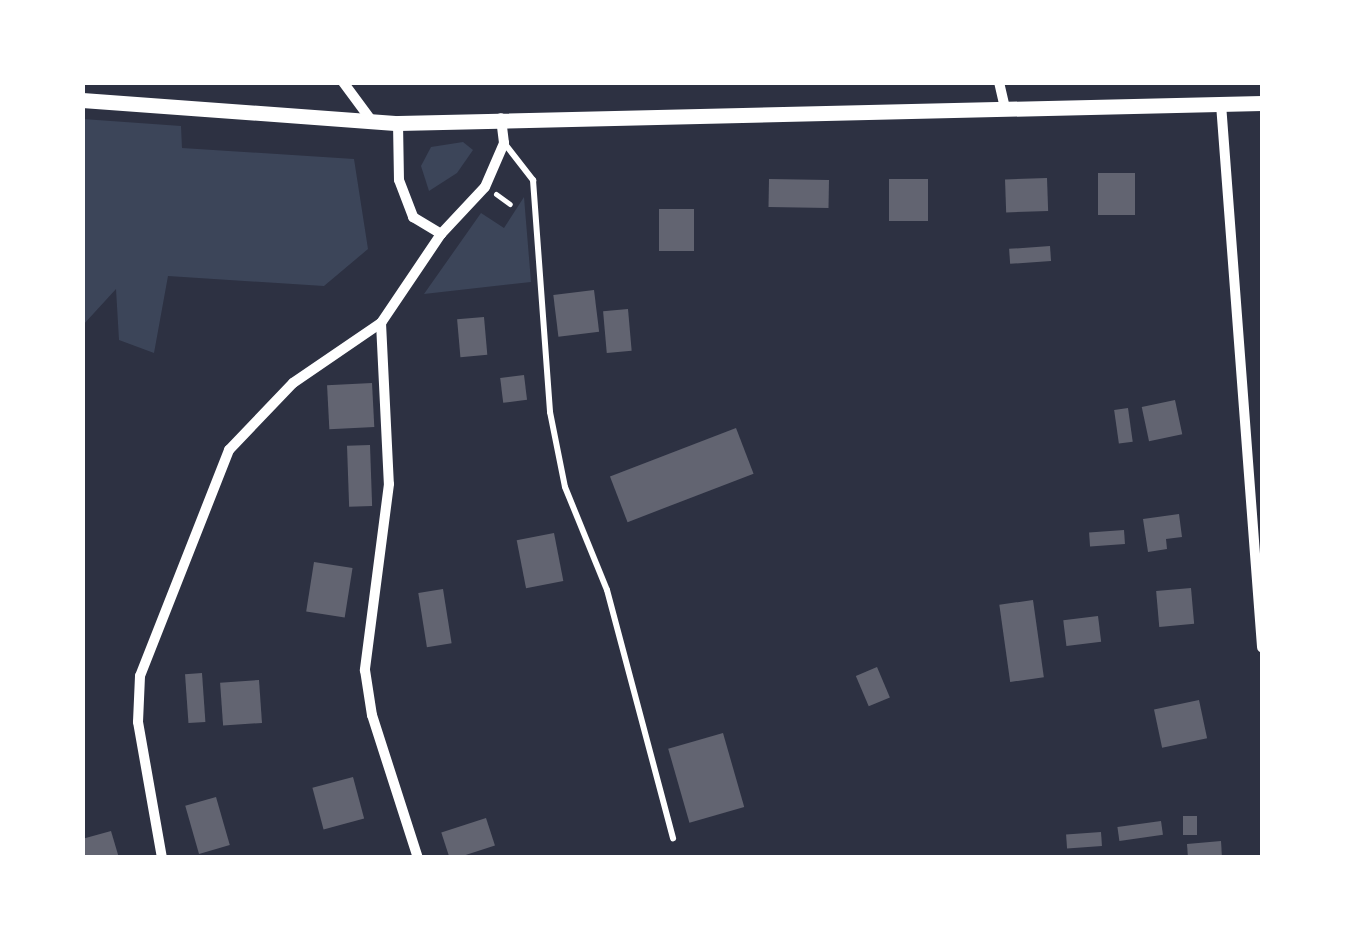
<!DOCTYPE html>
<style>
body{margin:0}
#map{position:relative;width:1345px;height:940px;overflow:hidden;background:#2d3142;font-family:"Roboto Condensed",sans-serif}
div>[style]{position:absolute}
.green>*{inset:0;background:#3c4559}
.building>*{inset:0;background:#626471;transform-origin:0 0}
.path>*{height:5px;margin:-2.5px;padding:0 2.5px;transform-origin:2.5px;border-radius:2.5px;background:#fff}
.service>*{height:6px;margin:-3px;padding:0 3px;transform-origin:3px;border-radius:3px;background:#fff}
.minor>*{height:10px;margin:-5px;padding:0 5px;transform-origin:5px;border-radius:5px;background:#fff}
.tertiary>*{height:15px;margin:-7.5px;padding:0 7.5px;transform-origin:7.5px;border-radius:7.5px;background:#fff}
span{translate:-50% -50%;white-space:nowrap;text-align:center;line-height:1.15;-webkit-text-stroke:8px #fff;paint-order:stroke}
.frame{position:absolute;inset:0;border:85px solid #fff;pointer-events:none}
</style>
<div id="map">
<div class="green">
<i style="clip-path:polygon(83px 119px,181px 126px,182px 148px,354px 159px,368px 249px,324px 286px,168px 276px,154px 353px,119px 340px,116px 289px,83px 325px)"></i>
<i style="clip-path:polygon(463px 142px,473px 150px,457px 173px,429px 191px,421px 166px,431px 147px)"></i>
<i style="clip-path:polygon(524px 197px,531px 282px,424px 294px,481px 213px,504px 228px)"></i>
</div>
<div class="building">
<i style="left:1098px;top:173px;width:37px;height:42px"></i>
<i style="left:1047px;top:178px;width:33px;height:42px;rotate:88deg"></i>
<i style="left:769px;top:179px;width:60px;height:28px;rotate:1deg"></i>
<i style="left:889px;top:179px;width:39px;height:42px"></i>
<i style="left:659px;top:209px;width:35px;height:42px"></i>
<i style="left:1050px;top:246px;width:15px;height:41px;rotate:86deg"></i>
<i style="left:594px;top:290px;width:42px;height:41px;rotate:83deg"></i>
<i style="left:628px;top:309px;width:42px;height:25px;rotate:85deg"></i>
<i style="left:484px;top:317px;width:38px;height:27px;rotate:85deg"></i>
<i style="left:524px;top:375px;width:25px;height:24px;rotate:83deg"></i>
<i style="left:372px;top:383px;width:44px;height:45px;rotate:87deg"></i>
<i style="left:1175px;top:400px;width:35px;height:34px;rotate:78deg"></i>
<i style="left:1128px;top:408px;width:34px;height:14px;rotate:82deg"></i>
<i style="left:736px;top:428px;width:49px;height:135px;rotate:69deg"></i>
<i style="left:370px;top:445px;width:61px;height:23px;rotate:88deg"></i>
<i style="clip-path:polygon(1179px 514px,1182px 537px,1166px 539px,1167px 549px,1148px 552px,1143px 519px)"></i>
<i style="left:1124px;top:530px;width:14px;height:35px;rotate:86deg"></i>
<i style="left:554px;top:533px;width:49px;height:38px;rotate:79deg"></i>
<i style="left:314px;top:562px;width:39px;height:50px;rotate:9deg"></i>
<i style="left:1191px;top:588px;width:36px;height:35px;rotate:85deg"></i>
<i style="left:443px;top:589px;width:55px;height:25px;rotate:81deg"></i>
<i style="left:1033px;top:600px;width:78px;height:34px;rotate:82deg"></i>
<i style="left:1098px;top:616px;width:26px;height:35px;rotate:83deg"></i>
<i style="left:877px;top:667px;width:33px;height:23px;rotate:67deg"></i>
<i style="left:202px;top:673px;width:49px;height:17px;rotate:86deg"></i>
<i style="left:259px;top:680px;width:43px;height:39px;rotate:86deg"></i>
<i style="left:1199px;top:700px;width:39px;height:46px;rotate:78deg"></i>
<i style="left:723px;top:733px;width:77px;height:57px;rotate:74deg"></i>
<i style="left:353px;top:777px;width:43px;height:42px;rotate:75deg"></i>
<i style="left:216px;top:797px;width:50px;height:32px;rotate:74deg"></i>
<i style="left:1183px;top:816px;width:14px;height:19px"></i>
<i style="left:486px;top:818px;width:29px;height:47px;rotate:72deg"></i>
<i style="left:1161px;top:821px;width:14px;height:44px;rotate:82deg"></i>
<i style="clip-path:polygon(111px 831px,119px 858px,84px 858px,82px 839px)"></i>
<i style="left:1101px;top:832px;width:14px;height:35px;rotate:86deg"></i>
<i style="clip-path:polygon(1221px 841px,1222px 858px,1188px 858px,1187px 844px)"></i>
</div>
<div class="path">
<i style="left:496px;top:194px;width:17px;rotate:36deg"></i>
</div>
<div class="service">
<i style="left:505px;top:144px;width:46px;rotate:52.1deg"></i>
<i style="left:533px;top:180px;width:233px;rotate:85.8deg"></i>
<i style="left:550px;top:412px;width:76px;rotate:78.7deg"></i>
<i style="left:565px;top:487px;width:111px;rotate:67.8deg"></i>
<i style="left:607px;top:590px;width:257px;rotate:75.1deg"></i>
</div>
<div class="minor">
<i style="left:343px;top:82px;width:47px;rotate:53.6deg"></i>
<i style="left:999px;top:82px;width:27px;rotate:77deg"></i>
<i style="left:1221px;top:104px;width:545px;rotate:85.68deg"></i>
<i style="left:398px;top:123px;width:57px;rotate:89deg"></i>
<i style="left:399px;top:180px;width:40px;rotate:69deg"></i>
<i style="left:413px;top:217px;width:33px;rotate:31deg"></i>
<i style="left:381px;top:323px;width:161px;rotate:87.2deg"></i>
<i style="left:389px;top:484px;width:188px;rotate:97.4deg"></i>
<i style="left:365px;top:670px;width:46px;rotate:81.2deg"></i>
<i style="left:372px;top:715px;width:150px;rotate:72.2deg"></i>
<i style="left:162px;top:858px;width:138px;rotate:-100deg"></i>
<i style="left:138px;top:722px;width:46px;rotate:-87.5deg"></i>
<i style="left:140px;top:676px;width:243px;rotate:-68.5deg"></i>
<i style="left:229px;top:450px;width:93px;rotate:-46.3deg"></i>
<i style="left:293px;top:383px;width:107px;rotate:-34.3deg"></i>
<i style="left:381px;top:323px;width:107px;rotate:-56deg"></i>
<i style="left:441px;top:234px;width:64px;rotate:-46.9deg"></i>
<i style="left:485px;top:187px;width:48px;rotate:-66.6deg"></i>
<i style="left:504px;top:143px;width:25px;rotate:-97deg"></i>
</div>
<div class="tertiary">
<i style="left:82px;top:100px;width:317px;rotate:4.2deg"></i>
<i style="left:398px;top:123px;width:864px;rotate:-1.33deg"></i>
</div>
<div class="frame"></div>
</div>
